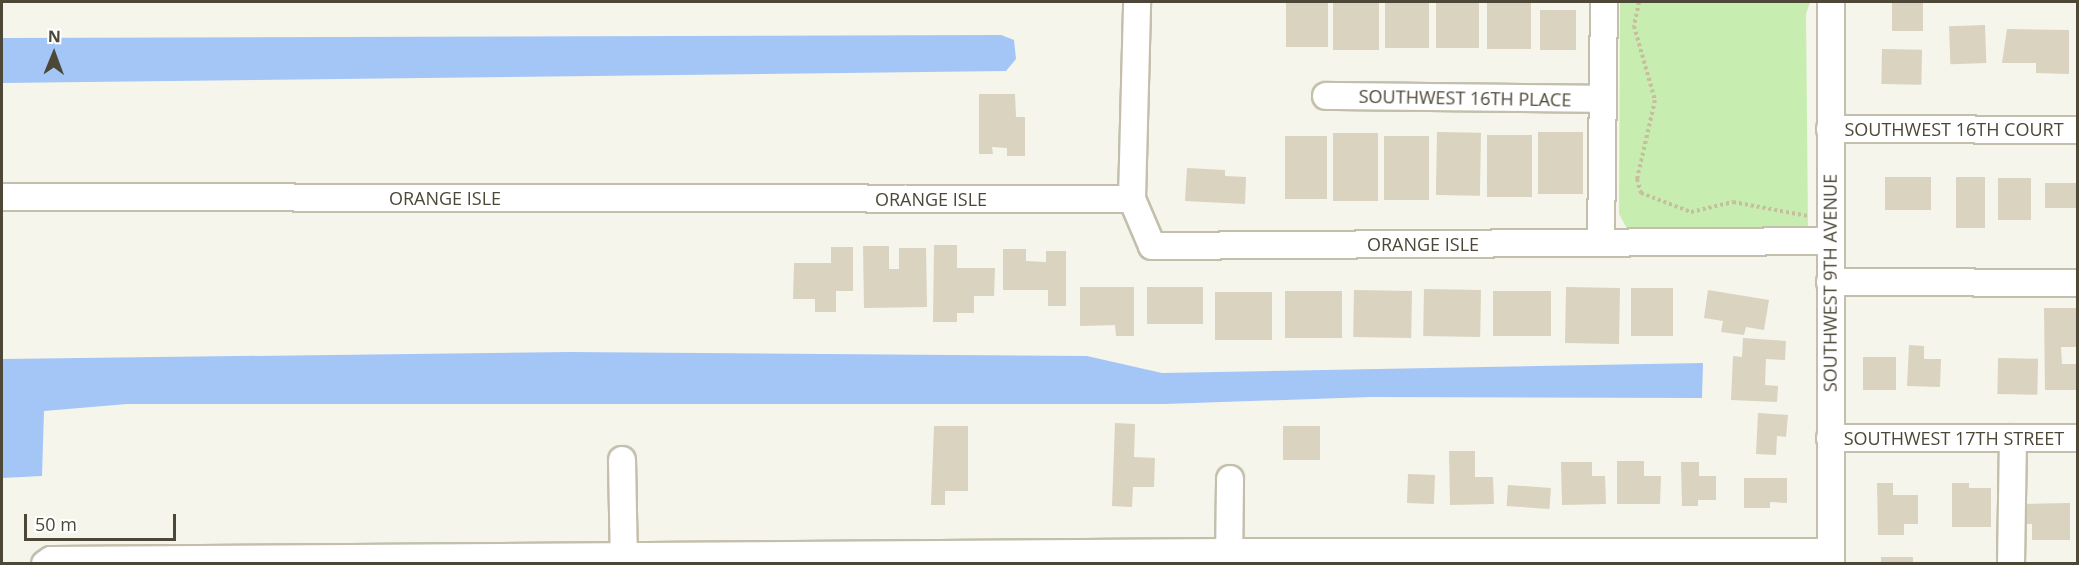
<!DOCTYPE html>
<style>
body{margin:0}
#map{position:relative;width:2079px;height:565px;overflow:hidden;background:#f6f5eb;font-family:"Open Sans",sans-serif}
div>[style]{position:absolute}
.green>*{inset:0;background:#c8edb1}
.water>*{inset:0;background:#a3c6f7}
.building>*{inset:0;background:#d9d3bf;transform-origin:0 0}
.path>*{height:4px;margin-top:-2px;transform-origin:0;background:repeating-linear-gradient(90deg,#c6be9c 0 3px,transparent 0 6px)}
.roads{filter:drop-shadow(2px 0 #c3bfac) drop-shadow(-2px 0 #c3bfac) drop-shadow(0 2px #c3bfac) drop-shadow(0 -2px #c3bfac)}
.minor>*{height:26px;margin:-13px;padding:0 13px;transform-origin:13px;border-radius:13px;background:#fff}
span{translate:-50% -50%;white-space:nowrap;text-align:center;line-height:1.15;-webkit-text-stroke:6px #fff;paint-order:stroke}
.street-label{font-size:18px;color:#4c4737}
.frame{position:absolute;inset:0;border:3px solid #4c4737;pointer-events:none}
.north{position:absolute;left:24px;top:24px;width:60px;height:60px;-webkit-text-stroke:4px #fff;paint-order:stroke;rotate:1deg;font-size:16px;font-weight:700;line-height:24px;text-align:center;color:#4c4737}
.north::after{content:'';display:block;margin:auto;width:21px;height:27px;background:#4c4737;clip-path:polygon(50% 0,100% 100%,50% 72%,0 100%)}
.scale{position:absolute;left:24px;top:514px;width:152px;height:27px;box-sizing:border-box;border:3px solid #4c4737;border-top:0;padding-left:8px;font-size:18px;line-height:21px;white-space:nowrap;color:#4c4737;-webkit-text-stroke:4px #fff;paint-order:stroke}
</style>
<div id="map">
<div class="green">
<i style="clip-path:polygon(1620px 2px,1810px 2px,1806px 14px,1808px 227px,1632px 231px,1626px 227px,1619px 214px)"></i>
</div>
<div class="water">
<i style="clip-path:polygon(1001px 35px,1014px 40px,1016px 59px,1006px 71px,2px 83px,2px 38px)"></i>
<i style="clip-path:polygon(570px 352px,1087px 356px,1162px 373px,1703px 363px,1702px 398px,1371px 397px,1165px 404px,127px 404px,44px 411px,42px 476px,2px 478px,2px 359px)"></i>
</div>
<div class="building">
<i style="left:1286px;top:2px;width:42px;height:45px"></i>
<i style="left:1333px;top:2px;width:46px;height:48px"></i>
<i style="left:1385px;top:2px;width:44px;height:46px"></i>
<i style="left:1436px;top:2px;width:43px;height:46px"></i>
<i style="left:1487px;top:2px;width:44px;height:47px"></i>
<i style="left:1892px;top:2px;width:31px;height:29px"></i>
<i style="left:1576px;top:10px;width:40px;height:36px;rotate:90deg"></i>
<i style="left:1985px;top:25px;width:38px;height:36px;rotate:88deg"></i>
<i style="clip-path:polygon(2007px 29px,2069px 30px,2069px 74px,2036px 73px,2036px 63px,2002px 63px)"></i>
<i style="left:1882px;top:49px;width:40px;height:35px;rotate:1deg"></i>
<i style="clip-path:polygon(979px 94px,1015px 94px,1016px 117px,1025px 117px,1025px 156px,1007px 156px,1007px 148px,992px 147px,993px 154px,979px 154px)"></i>
<i style="left:1437px;top:132px;width:44px;height:63px;rotate:1deg"></i>
<i style="left:1538px;top:132px;width:45px;height:62px"></i>
<i style="left:1333px;top:133px;width:45px;height:68px"></i>
<i style="left:1487px;top:135px;width:45px;height:62px"></i>
<i style="left:1285px;top:136px;width:42px;height:63px"></i>
<i style="left:1384px;top:136px;width:45px;height:64px"></i>
<i style="clip-path:polygon(1187px 168px,1225px 170px,1225px 176px,1246px 177px,1245px 204px,1185px 201px)"></i>
<i style="left:1885px;top:177px;width:46px;height:33px"></i>
<i style="left:1985px;top:177px;width:51px;height:29px;rotate:90deg"></i>
<i style="left:1998px;top:178px;width:33px;height:42px"></i>
<i style="left:2045px;top:183px;width:31px;height:25px"></i>
<i style="clip-path:polygon(934px 245px,957px 245px,957px 268px,995px 268px,994px 296px,974px 296px,974px 313px,957px 313px,957px 322px,933px 322px)"></i>
<i style="clip-path:polygon(863px 246px,889px 246px,889px 269px,899px 269px,899px 248px,926px 248px,927px 307px,864px 308px)"></i>
<i style="clip-path:polygon(831px 247px,853px 247px,853px 291px,836px 291px,836px 312px,815px 312px,815px 299px,793px 299px,794px 263px,831px 263px)"></i>
<i style="clip-path:polygon(1003px 249px,1026px 249px,1026px 261px,1046px 262px,1046px 251px,1066px 251px,1066px 306px,1048px 306px,1048px 290px,1003px 290px)"></i>
<i style="clip-path:polygon(1080px 287px,1134px 287px,1134px 336px,1116px 336px,1115px 325px,1080px 326px)"></i>
<i style="left:1203px;top:287px;width:37px;height:56px;rotate:90deg"></i>
<i style="left:1566px;top:287px;width:54px;height:56px;rotate:1deg"></i>
<i style="left:1631px;top:288px;width:42px;height:48px"></i>
<i style="left:1424px;top:289px;width:57px;height:47px;rotate:1deg"></i>
<i style="left:1354px;top:290px;width:58px;height:47px;rotate:1deg"></i>
<i style="clip-path:polygon(1708px 290px,1769px 300px,1764px 330px,1746px 327px,1744px 335px,1721px 332px,1723px 321px,1704px 318px)"></i>
<i style="left:1285px;top:291px;width:57px;height:47px"></i>
<i style="left:1551px;top:291px;width:45px;height:58px;rotate:90deg"></i>
<i style="left:1272px;top:292px;width:48px;height:57px;rotate:90deg"></i>
<i style="clip-path:polygon(2044px 308px,2078px 308px,2078px 347px,2061px 347px,2062px 364px,2077px 364px,2077px 390px,2045px 390px)"></i>
<i style="clip-path:polygon(1743px 338px,1786px 341px,1785px 360px,1766px 359px,1765px 385px,1778px 386px,1777px 402px,1731px 400px,1733px 356px,1742px 357px)"></i>
<i style="clip-path:polygon(1909px 345px,1924px 346px,1924px 359px,1941px 359px,1940px 387px,1907px 386px)"></i>
<i style="left:1863px;top:357px;width:33px;height:33px"></i>
<i style="left:1998px;top:358px;width:40px;height:36px;rotate:1deg"></i>
<i style="clip-path:polygon(1758px 413px,1788px 415px,1786px 437px,1777px 436px,1776px 455px,1756px 454px)"></i>
<i style="clip-path:polygon(1115px 423px,1135px 424px,1134px 457px,1155px 458px,1154px 487px,1133px 487px,1132px 507px,1112px 506px)"></i>
<i style="clip-path:polygon(934px 426px,968px 426px,968px 491px,945px 491px,945px 505px,931px 505px)"></i>
<i style="left:1283px;top:426px;width:37px;height:34px"></i>
<i style="clip-path:polygon(1449px 451px,1475px 451px,1475px 477px,1493px 477px,1494px 504px,1450px 505px)"></i>
<i style="clip-path:polygon(1617px 461px,1644px 461px,1644px 476px,1661px 476px,1660px 504px,1617px 504px)"></i>
<i style="clip-path:polygon(1561px 462px,1592px 462px,1592px 476px,1605px 476px,1606px 504px,1562px 505px)"></i>
<i style="clip-path:polygon(1681px 462px,1699px 462px,1699px 476px,1716px 476px,1716px 500px,1698px 500px,1698px 506px,1682px 506px)"></i>
<i style="left:1408px;top:474px;width:27px;height:29px;rotate:2deg"></i>
<i style="clip-path:polygon(1744px 478px,1787px 478px,1787px 503px,1770px 502px,1770px 508px,1744px 508px)"></i>
<i style="clip-path:polygon(1877px 483px,1893px 483px,1893px 495px,1918px 495px,1918px 524px,1904px 524px,1904px 535px,1878px 535px)"></i>
<i style="clip-path:polygon(1952px 483px,1969px 483px,1969px 488px,1991px 488px,1991px 527px,1952px 527px)"></i>
<i style="left:1508px;top:485px;width:43px;height:21px;rotate:4deg"></i>
<i style="clip-path:polygon(2070px 503px,2070px 540px,2032px 540px,2032px 524px,2022px 524px,2022px 504px)"></i>
<i style="left:1881px;top:557px;width:32px;height:7px"></i>
</div>
<div class="path">
<i style="left:1639px;top:2px;width:25px;rotate:102deg"></i>
<i style="left:1634px;top:26px;width:77px;rotate:74.2deg"></i>
<i style="left:1655px;top:100px;width:81px;rotate:102.8deg"></i>
<i style="left:1637px;top:179px;width:15px;rotate:74deg"></i>
<i style="left:1641px;top:193px;width:53px;rotate:20.8deg"></i>
<i style="left:1691px;top:212px;width:43px;rotate:-13.4deg"></i>
<i style="left:1733px;top:202px;width:76px;rotate:10.6deg"></i>
</div>
<div class="roads">
<div class="minor">
<i style="left:1831px;top:2px;width:562px;rotate:90deg"></i>
<i style="left:1326px;top:96px;width:277px;rotate:0.6deg"></i>
<i style="left:1830px;top:129px;width:248px;rotate:0.2deg"></i>
<i style="left:2px;top:197px;width:1130px;rotate:0.1deg"></i>
<i style="left:1132px;top:199px;width:51px;rotate:66.9deg"></i>
<i style="left:1152px;top:246px;width:678px;rotate:-0.42deg"></i>
<i style="left:1132px;top:199px;width:197px;rotate:-88.5deg"></i>
<i style="left:1601px;top:243px;width:241px;rotate:-89.3deg"></i>
<i style="left:1830px;top:282px;width:248px;rotate:0.2deg"></i>
<i style="left:1830px;top:438px;width:248px"></i>
<i style="left:622px;top:460px;width:104px;rotate:88.9deg"></i>
<i style="left:45px;top:564px;width:7px;rotate:-34deg"></i>
<i style="left:51px;top:560px;width:1178px;rotate:-0.39deg"></i>
<i style="left:1229px;top:552px;width:602px"></i>
<i style="left:1229px;top:564px;width:85px;rotate:-89.3deg"></i>
<i style="left:2011px;top:564px;width:126px;rotate:-89.1deg"></i>
</div>
</div>
<div class="street-label">
<span style="left:1465px;top:98px;rotate:1deg">SOUTHWEST 16TH PLACE</span>
<span style="left:1954px;top:129px">SOUTHWEST 16TH COURT</span>
<span style="left:445px;top:198px">ORANGE ISLE</span>
<span style="left:931px;top:199px">ORANGE ISLE</span>
<span style="left:1423px;top:244px">ORANGE ISLE</span>
<span style="left:1830px;top:283px;rotate:-90deg">SOUTHWEST 9TH AVENUE</span>
<span style="left:1954px;top:438px">SOUTHWEST 17TH STREET</span>
</div>
<div class="frame"></div>
<div class="north">N</div>
<div class="scale">50 m</div>
</div>
